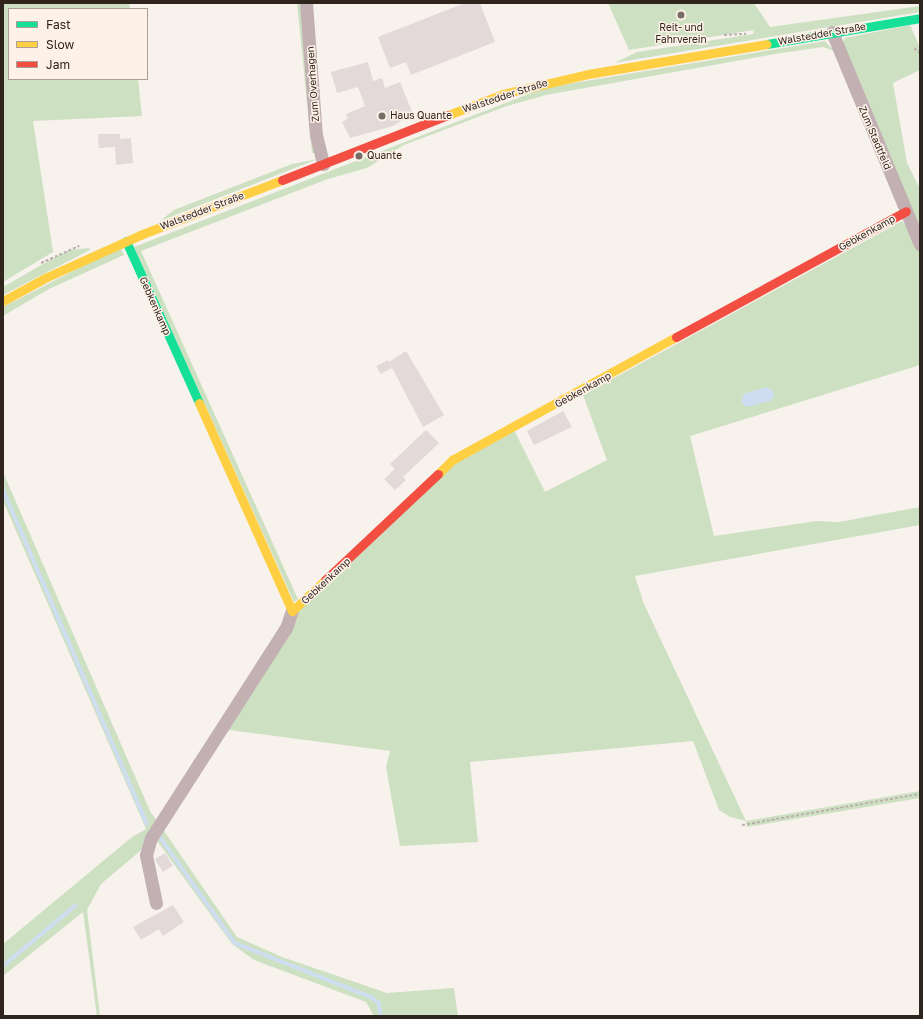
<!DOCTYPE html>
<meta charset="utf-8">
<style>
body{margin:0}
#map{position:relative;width:923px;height:1019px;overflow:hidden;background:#f8f2ed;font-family:"Golos Text",sans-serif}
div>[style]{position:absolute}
.green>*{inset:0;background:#cde0c2}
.water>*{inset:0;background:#cfddf1}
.stream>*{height:3.5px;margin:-1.75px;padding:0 1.75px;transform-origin:1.75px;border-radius:1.75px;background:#cfddf1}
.building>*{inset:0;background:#e2d9d8;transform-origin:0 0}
.path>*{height:2px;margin-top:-1px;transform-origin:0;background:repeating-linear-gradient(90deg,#bcadaf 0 3px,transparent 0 5px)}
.street>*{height:13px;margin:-6.5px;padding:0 6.5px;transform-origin:6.5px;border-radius:6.5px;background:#c2b0b3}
.fast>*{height:9px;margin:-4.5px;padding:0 4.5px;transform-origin:4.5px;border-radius:4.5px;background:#16e098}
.slow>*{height:9px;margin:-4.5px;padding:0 4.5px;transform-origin:4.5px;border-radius:4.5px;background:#ffcf43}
.jam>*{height:9px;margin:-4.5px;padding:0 4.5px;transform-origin:4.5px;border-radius:4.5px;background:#f24e42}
.dots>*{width:11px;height:11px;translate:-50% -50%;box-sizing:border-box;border:2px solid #fdf1e8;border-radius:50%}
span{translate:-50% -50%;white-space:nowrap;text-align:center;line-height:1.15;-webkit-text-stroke:3px #fdf1e8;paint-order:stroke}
.poi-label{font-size:10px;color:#30251d}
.left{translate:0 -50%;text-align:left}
.street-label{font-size:10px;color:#30251d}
.frame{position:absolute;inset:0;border:4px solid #30251d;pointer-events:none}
.legend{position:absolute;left:8px;top:8px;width:140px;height:72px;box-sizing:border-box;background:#fdf1e8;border:1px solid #ab9f97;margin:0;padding:5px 7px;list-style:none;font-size:12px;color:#30251d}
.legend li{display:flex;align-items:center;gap:8px;height:20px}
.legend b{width:20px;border:1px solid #ab9f97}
</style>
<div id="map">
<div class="green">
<i style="clip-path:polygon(3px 3px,129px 3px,130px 9px,9px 9px,9px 79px,138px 79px,142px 116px,33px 121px,53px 252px,3px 282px)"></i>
<i style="clip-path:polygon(297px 3px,303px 3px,317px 153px,312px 153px)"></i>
<i style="clip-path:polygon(608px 3px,754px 3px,770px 27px,920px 6px,920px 12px,614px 63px,637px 52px,753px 34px,754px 30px,629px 50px)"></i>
<i style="clip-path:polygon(910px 25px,920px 48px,920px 70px,893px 83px,907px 163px,920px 189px,920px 234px,841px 46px,845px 38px)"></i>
<i style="clip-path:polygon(825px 41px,834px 51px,823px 47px,775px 54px,546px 95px,507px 106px,404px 145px,367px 168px,328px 179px,141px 251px,298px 599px,294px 602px,134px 247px,544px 88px)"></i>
<i style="clip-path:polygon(318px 159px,160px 221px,174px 210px,292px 164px)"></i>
<i style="clip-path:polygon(902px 221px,911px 231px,920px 251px,920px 365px,690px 436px,714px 536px,817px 521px,839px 522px,920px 507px,920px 525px,635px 576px,644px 604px,746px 821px,920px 791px,920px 798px,747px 827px,746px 821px,730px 817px,719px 810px,693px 741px,470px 762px,478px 842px,400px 846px,386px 767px,390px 751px,230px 730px,221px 738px,297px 613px,455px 462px,514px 430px,545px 492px,607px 460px,583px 395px)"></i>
<i style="clip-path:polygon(120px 247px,124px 255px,49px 289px,3px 316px,3px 307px)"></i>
<i style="clip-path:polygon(89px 248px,90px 250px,3px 295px,3px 287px,57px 256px,71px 250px)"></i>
<i style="clip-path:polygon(3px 472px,150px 811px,158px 822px,146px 846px,101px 884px,87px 910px,100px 1016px,97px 1016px,83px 912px,3px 976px,3px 944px,132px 837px,146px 829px,3px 501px)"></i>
<i style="clip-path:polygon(162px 828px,237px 937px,282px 957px,387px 993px,454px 988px,458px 1016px,374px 1016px,366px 1002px,254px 960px,232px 944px,155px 838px)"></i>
</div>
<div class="water">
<i style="clip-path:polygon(766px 387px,773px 391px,774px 397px,770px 401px,746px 407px,741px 402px,744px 394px)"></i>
</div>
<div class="stream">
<i style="left:3px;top:5px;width:2px;rotate:-63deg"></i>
<i style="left:3px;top:489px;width:364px;rotate:66.7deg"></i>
<i style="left:160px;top:837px;width:130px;rotate:54.7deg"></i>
<i style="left:235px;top:943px;width:146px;rotate:21.7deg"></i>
<i style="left:371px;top:997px;width:10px;rotate:37deg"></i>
<i style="left:379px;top:1003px;width:13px;rotate:81deg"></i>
<i style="left:3px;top:966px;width:94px;rotate:-39.8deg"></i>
</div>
<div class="building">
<i style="clip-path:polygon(465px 3px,480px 3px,495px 42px,411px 75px,406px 62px,390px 68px,378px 37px)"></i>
<i style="clip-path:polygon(368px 62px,373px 81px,382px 78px,385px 88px,400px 82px,413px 114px,393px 126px,350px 138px,342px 122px,348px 118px,346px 114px,365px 106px,358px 87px,337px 93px,331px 72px)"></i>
<i style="clip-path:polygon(98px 134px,120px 134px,120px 139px,131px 138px,133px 163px,116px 165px,115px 147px,99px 148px)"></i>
<i style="clip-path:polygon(406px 351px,444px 415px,423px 427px,389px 362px)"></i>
<i style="left:388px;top:360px;width:9px;height:13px;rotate:63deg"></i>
<i style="clip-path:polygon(563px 411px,572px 427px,534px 445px,527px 431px)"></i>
<i style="clip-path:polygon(426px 430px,439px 443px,403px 477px,406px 480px,395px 490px,384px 479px,395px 469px,390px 464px)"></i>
<i style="left:165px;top:853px;width:15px;height:12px;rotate:58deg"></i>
<i style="clip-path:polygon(173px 905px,184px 922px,163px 936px,159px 929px,141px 940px,133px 927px)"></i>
</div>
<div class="path">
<i style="left:724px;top:35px;width:22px;rotate:-3deg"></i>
<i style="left:914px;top:48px;width:8px;rotate:40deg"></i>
<i style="left:41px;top:263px;width:42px;rotate:-24.1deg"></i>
<i style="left:742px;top:825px;width:181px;rotate:-9.9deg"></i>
</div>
<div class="street">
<i style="left:306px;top:3px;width:132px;rotate:85.7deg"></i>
<i style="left:316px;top:135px;width:30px;rotate:76deg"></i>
<i style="left:832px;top:32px;width:230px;rotate:67.5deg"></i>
<i style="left:156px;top:903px;width:49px;rotate:-101.8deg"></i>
<i style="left:146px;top:855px;width:18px;rotate:-74deg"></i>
<i style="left:151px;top:838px;width:250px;rotate:-57.3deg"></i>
<i style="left:286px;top:628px;width:18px;rotate:-71deg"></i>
</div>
<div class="fast">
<i style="left:767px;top:44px;width:155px;rotate:-9.6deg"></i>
<i style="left:126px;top:241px;width:178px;rotate:65.7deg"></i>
</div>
<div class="slow">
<i style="left:448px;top:115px;width:59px;rotate:-20.9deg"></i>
<i style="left:503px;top:94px;width:87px;rotate:-13.2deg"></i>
<i style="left:588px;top:74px;width:181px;rotate:-9.5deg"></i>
<i style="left:3px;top:301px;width:50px;rotate:-28.6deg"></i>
<i style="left:47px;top:277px;width:102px;rotate:-24.3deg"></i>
<i style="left:140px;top:235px;width:152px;rotate:-21.2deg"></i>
<i style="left:199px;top:403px;width:228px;rotate:65.9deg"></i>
<i style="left:292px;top:611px;width:45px;rotate:-43.2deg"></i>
<i style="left:438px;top:474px;width:20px;rotate:-45deg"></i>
<i style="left:452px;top:460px;width:256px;rotate:-28.8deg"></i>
</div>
<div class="jam">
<i style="left:282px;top:180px;width:178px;rotate:-21.4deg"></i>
<i style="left:676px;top:337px;width:262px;rotate:-28.7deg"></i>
<i style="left:325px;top:580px;width:155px;rotate:-43.2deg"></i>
</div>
<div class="dots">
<i style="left:681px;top:15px;background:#766d66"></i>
<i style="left:382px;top:116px;background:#766d66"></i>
<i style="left:359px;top:156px;background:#766d66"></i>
</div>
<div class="poi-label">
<span style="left:681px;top:33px">Reit- und<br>Fahrverein</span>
<span class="left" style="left:390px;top:116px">Haus Quante</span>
<span class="left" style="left:367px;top:156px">Quante</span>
</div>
<div class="street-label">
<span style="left:822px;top:34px;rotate:-10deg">Walstedder Straße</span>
<span style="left:313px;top:84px;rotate:-94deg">Zum Overhagen</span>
<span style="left:505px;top:96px;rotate:-18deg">Walstedder Straße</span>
<span style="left:875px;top:138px;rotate:67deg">Zum Stadtfeld</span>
<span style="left:202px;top:211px;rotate:-21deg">Walstedder Straße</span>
<span style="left:867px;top:233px;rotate:-29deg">Gebkenkamp</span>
<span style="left:155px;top:306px;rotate:66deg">Gebkenkamp</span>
<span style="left:583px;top:390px;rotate:-29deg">Gebkenkamp</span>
<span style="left:326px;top:581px;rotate:-43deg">Gebkenkamp</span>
</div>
<div class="frame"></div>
<ul class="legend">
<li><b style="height:5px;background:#16e098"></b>Fast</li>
<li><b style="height:5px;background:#ffcf43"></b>Slow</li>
<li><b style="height:5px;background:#f24e42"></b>Jam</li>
</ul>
</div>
